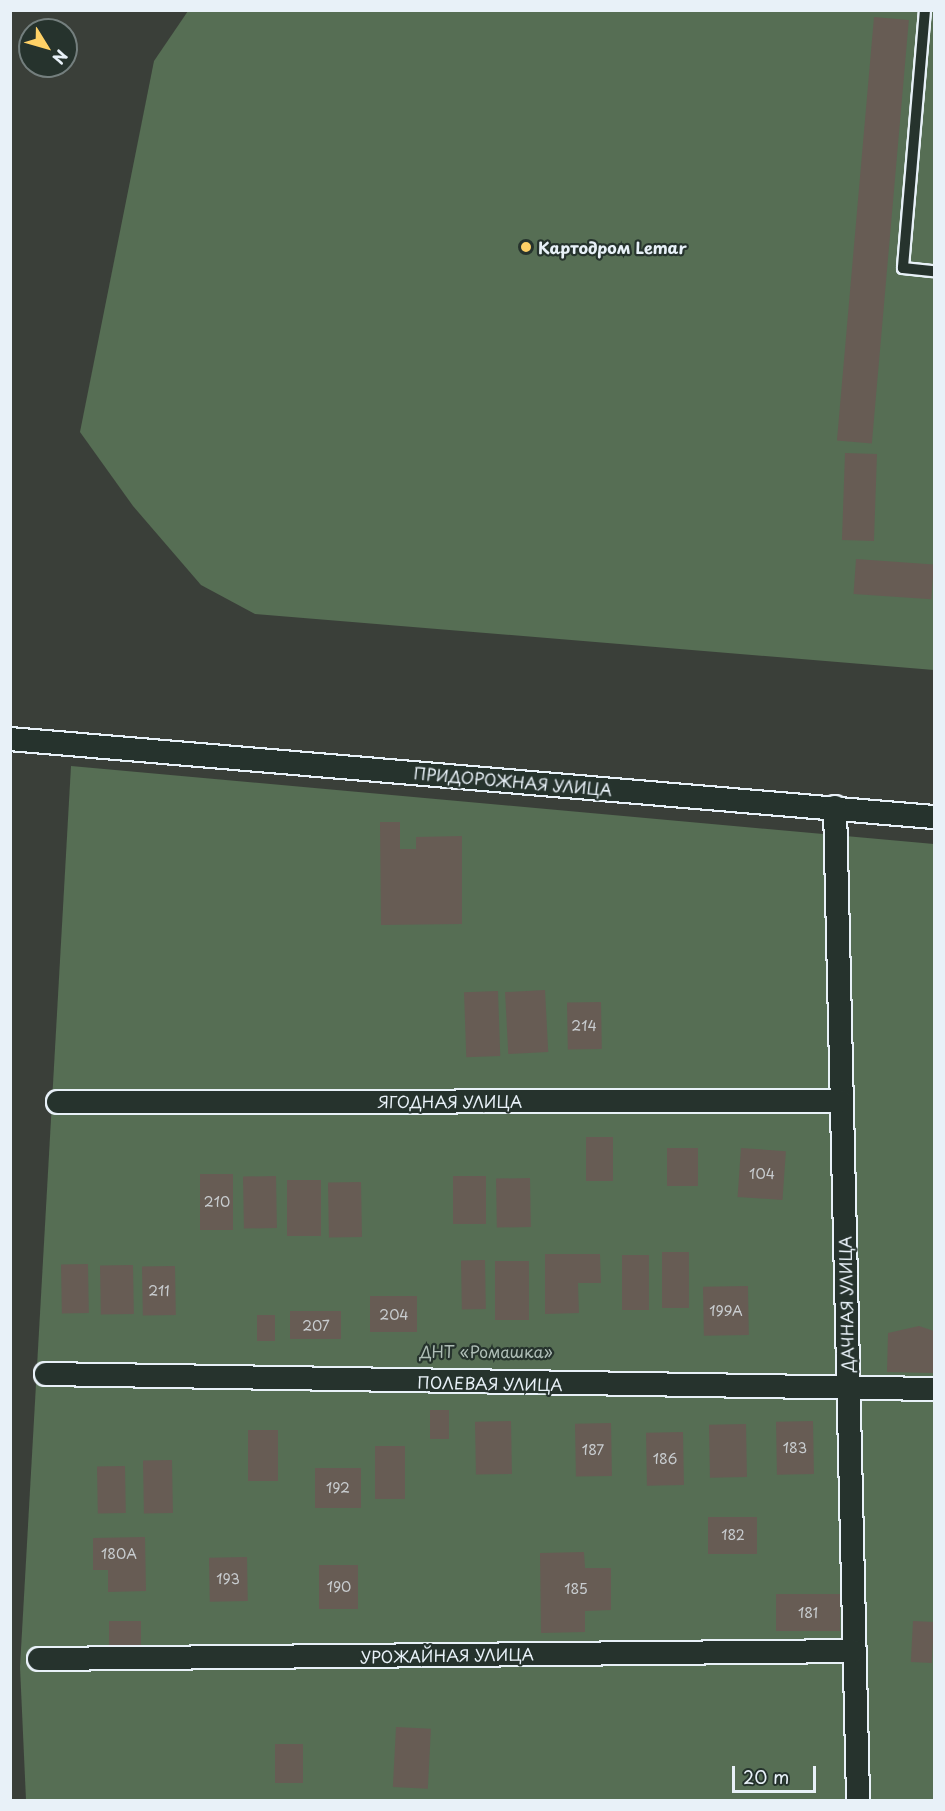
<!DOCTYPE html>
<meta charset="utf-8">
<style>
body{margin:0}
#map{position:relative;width:945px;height:1811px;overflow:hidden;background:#3a3f39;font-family:"Playpen Sans",sans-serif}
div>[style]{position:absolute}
.green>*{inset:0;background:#566e54}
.building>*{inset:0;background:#675c54;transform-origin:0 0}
.roads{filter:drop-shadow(2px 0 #e8f1f8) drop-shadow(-2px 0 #e8f1f8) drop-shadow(0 2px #e8f1f8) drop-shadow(0 -2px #e8f1f8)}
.lane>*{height:10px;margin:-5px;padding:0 5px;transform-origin:5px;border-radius:5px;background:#26332d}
.street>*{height:22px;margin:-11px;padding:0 11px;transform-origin:11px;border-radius:11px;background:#26332d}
.dots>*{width:16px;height:16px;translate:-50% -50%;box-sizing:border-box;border:3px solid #26332d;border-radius:50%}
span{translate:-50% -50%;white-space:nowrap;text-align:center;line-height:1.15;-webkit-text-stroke:4.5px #26332d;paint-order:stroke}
.number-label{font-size:14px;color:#c8cccf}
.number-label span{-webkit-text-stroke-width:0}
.poi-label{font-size:16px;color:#e8f1f8;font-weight:700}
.left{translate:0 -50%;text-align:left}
.street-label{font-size:16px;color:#e8f1f8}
.park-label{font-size:16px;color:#aebdb6}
.frame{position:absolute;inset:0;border:12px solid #e8f1f8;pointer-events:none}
.north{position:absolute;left:18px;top:18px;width:60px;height:60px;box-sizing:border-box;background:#26332d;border:2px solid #747f7e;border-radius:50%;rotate:127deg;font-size:16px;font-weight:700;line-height:24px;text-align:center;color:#e8f1f8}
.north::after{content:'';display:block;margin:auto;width:21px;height:27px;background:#ffd166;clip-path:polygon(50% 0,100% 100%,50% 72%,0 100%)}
.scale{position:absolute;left:732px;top:1766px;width:84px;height:27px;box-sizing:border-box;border:3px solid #e8f1f8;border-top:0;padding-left:8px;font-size:18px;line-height:21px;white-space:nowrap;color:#e8f1f8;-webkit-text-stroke:4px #26332d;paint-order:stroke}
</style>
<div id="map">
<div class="green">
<i style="clip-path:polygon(188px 11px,934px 11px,934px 670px,255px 614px,201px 585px,133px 506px,80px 432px,154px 61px)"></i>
<i style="clip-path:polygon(71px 766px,934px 844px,934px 1800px,26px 1800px,20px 1667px)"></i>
</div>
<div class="building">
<i style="left:874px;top:17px;width:35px;height:425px;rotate:5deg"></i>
<i style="left:845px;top:453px;width:32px;height:87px;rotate:2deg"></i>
<i style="left:856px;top:559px;width:78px;height:35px;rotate:4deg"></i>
<i style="clip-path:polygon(380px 822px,400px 822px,400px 849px,416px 849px,416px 837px,462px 836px,462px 924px,381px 925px)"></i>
<i style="left:545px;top:990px;width:62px;height:40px;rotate:87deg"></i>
<i style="left:498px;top:991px;width:65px;height:34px;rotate:88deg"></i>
<i style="left:601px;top:1002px;width:47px;height:34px;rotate:89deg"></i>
<i style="left:586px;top:1137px;width:27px;height:44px"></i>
<i style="left:667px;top:1148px;width:31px;height:38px"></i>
<i style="left:741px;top:1148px;width:45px;height:49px;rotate:4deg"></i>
<i style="left:200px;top:1174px;width:33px;height:56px"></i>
<i style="left:276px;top:1176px;width:52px;height:33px;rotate:89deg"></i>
<i style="left:486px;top:1176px;width:48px;height:33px;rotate:90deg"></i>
<i style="left:530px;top:1178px;width:49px;height:34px;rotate:89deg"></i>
<i style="left:321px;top:1180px;width:56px;height:34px;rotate:90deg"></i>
<i style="left:361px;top:1182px;width:55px;height:33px;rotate:89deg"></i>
<i style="left:662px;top:1252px;width:27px;height:56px"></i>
<i style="clip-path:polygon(545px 1254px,600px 1254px,601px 1283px,578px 1283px,579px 1313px,545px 1314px)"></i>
<i style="left:622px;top:1255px;width:27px;height:55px"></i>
<i style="left:485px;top:1260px;width:49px;height:24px;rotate:89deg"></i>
<i style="left:495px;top:1261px;width:34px;height:59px"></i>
<i style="left:88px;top:1264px;width:49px;height:27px;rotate:89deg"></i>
<i style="left:133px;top:1265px;width:49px;height:33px;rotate:89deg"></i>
<i style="left:175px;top:1266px;width:49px;height:33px;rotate:89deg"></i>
<i style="left:748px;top:1286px;width:49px;height:45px;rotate:89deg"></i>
<i style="left:417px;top:1296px;width:36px;height:47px;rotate:90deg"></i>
<i style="left:341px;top:1311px;width:28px;height:51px;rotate:90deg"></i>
<i style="left:257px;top:1315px;width:18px;height:26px"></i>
<i style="clip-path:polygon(919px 1326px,934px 1331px,934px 1373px,887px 1372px,888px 1333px)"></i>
<i style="left:430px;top:1410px;width:19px;height:29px"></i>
<i style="left:511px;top:1421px;width:53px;height:36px;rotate:89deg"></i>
<i style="left:813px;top:1421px;width:53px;height:37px;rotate:89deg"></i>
<i style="left:611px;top:1423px;width:53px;height:36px;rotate:89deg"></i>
<i style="left:746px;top:1424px;width:53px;height:37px;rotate:89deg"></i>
<i style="left:278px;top:1430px;width:51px;height:30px;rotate:90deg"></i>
<i style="left:683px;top:1432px;width:53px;height:37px;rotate:89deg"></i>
<i style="left:405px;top:1446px;width:53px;height:30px;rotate:90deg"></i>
<i style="left:172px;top:1460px;width:53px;height:29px;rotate:89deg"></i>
<i style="left:125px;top:1466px;width:47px;height:28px;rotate:89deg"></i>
<i style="left:315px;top:1468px;width:46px;height:40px"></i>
<i style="left:708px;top:1517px;width:49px;height:37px"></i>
<i style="clip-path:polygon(145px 1537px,146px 1591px,108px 1592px,108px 1570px,93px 1570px,93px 1538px)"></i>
<i style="clip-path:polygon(584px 1552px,585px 1568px,611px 1568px,611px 1610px,585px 1611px,585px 1632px,541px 1633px,540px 1553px)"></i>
<i style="left:247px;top:1557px;width:44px;height:38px;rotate:89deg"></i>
<i style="left:319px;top:1565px;width:39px;height:44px"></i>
<i style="left:840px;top:1594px;width:37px;height:64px;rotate:90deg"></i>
<i style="left:141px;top:1621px;width:25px;height:32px;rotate:90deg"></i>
<i style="left:913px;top:1621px;width:21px;height:41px;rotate:3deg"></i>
<i style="left:396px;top:1727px;width:35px;height:60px;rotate:3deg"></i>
<i style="left:275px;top:1744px;width:28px;height:39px"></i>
</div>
<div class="roads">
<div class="lane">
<i style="left:925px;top:10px;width:259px;rotate:94.9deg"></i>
<i style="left:903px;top:268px;width:31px;rotate:6deg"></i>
</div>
<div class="street">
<i style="left:10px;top:739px;width:927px;rotate:4.83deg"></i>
<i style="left:835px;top:807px;width:993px;rotate:88.67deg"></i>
<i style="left:58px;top:1102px;width:783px;rotate:-0.07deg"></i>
<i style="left:46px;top:1374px;width:888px;rotate:0.97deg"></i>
<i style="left:39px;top:1659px;width:815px;rotate:-0.56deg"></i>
</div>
</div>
<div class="dots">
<i style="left:526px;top:247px;background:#ffd166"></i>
</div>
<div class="number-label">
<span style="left:584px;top:1026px">214</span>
<span style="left:762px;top:1174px">104</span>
<span style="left:217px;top:1202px">210</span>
<span style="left:159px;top:1291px">211</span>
<span style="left:726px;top:1311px">199А</span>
<span style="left:394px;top:1315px">204</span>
<span style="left:316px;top:1326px">207</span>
<span style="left:795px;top:1448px">183</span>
<span style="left:593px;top:1450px">187</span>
<span style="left:665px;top:1459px">186</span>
<span style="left:338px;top:1488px">192</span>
<span style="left:733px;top:1535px">182</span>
<span style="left:119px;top:1554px">180А</span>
<span style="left:228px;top:1579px">193</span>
<span style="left:339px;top:1587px">190</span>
<span style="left:576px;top:1589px">185</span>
<span style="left:808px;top:1613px">181</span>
</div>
<div class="poi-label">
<span class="left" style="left:538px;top:247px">Картодром Lemar</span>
</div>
<div class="street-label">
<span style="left:513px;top:781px;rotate:5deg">ПРИДОРОЖНАЯ УЛИЦА</span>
<span style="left:450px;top:1101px">ЯГОДНАЯ УЛИЦА</span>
<span style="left:846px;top:1304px;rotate:-91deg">ДАЧНАЯ УЛИЦА</span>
<span style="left:490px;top:1383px;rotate:1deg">ПОЛЕВАЯ УЛИЦА</span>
<span style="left:447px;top:1655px;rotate:-1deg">УРОЖАЙНАЯ УЛИЦА</span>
</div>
<div class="park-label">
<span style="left:486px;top:1351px">ДНТ «Ромашка»</span>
</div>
<div class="frame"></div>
<div class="north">N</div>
<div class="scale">20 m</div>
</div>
